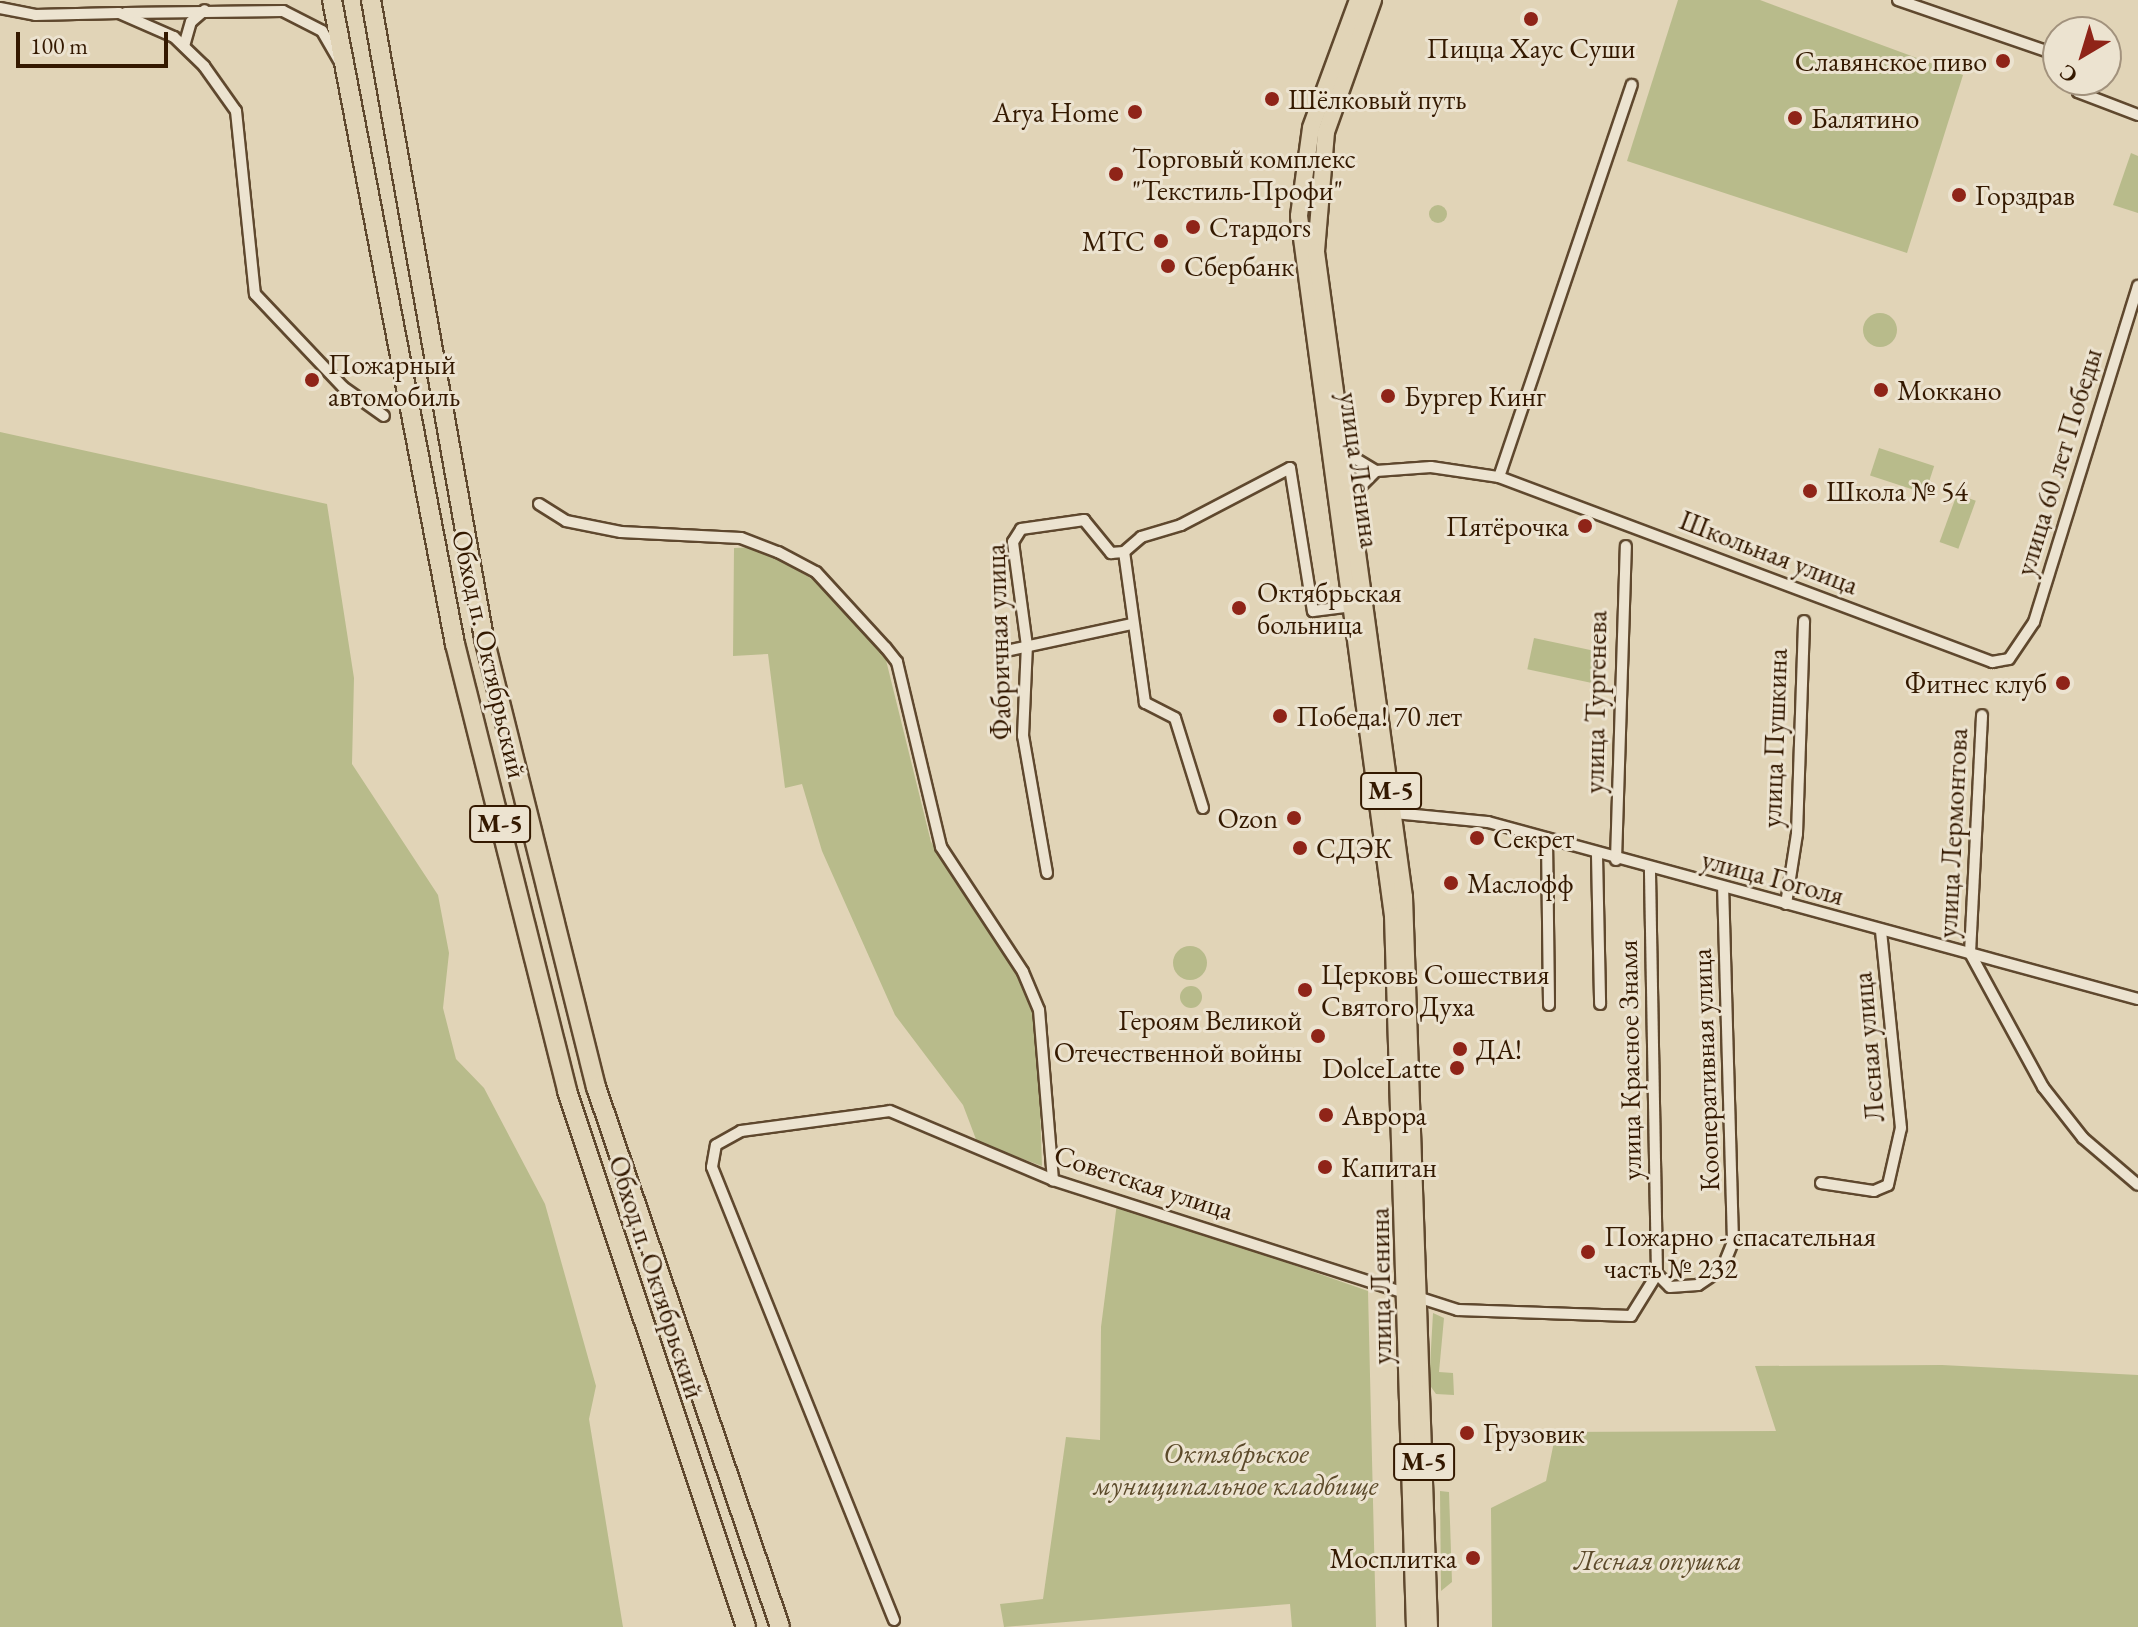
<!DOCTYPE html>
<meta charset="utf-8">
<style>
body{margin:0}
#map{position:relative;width:2138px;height:1627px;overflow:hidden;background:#e1d4b7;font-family:"EB Garamond",serif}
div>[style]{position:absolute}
.green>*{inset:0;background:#b8bb8b;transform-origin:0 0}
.round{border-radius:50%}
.roads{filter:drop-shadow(2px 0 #5f482e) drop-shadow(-2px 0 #5f482e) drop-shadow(0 2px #5f482e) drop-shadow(0 -2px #5f482e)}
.street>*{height:10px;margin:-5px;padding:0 5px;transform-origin:5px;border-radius:5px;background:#ece3d0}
.primary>*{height:16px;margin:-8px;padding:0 8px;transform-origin:8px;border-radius:8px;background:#e1d4b7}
.highway>*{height:18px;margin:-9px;padding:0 9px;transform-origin:9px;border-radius:9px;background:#e1d4b7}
.dots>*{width:22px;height:22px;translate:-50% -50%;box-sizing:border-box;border:4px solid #ece3d0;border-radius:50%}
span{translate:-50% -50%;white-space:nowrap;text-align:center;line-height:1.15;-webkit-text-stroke:6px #ece3d0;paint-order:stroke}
.shield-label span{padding:2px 6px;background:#ece3d0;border:2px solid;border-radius:6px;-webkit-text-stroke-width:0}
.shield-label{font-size:26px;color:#341900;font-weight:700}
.poi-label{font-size:28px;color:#341900}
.right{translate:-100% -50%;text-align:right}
.left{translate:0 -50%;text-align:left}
.street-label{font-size:28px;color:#341900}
.park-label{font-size:28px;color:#5c4a2a;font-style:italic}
.north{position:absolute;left:2042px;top:16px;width:80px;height:80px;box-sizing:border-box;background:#ece3d0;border:2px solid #a2927d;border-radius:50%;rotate:218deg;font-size:22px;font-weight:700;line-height:32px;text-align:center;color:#341900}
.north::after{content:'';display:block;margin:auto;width:28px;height:36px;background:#8f2418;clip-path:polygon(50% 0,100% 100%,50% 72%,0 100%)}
.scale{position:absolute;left:16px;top:32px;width:152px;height:36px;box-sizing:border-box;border:4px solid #341900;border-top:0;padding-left:10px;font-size:24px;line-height:28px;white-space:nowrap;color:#341900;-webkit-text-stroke:6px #ece3d0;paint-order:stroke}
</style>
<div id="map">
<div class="green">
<i style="clip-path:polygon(1678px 0,1760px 0,1963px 75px,1907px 253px,1627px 161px)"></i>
<i style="clip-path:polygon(2131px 153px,2138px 156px,2138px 213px,2113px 205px)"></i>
<i class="round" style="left:1429px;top:205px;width:18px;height:18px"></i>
<i class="round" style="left:1863px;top:313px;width:34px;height:34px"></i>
<i style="clip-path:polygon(0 432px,327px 504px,354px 678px,352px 764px,438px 895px,449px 953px,443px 1008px,456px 1059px,484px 1088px,545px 1204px,596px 1386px,589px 1419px,623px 1627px,0 1627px)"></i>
<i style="left:1879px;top:448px;width:58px;height:29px;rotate:18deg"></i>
<i style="left:1957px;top:494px;width:20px;height:51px;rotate:20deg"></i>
<i style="clip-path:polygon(758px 547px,832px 591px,885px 656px,931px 842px,1003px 942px,1037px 1013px,1042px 1166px,977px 1142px,963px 1105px,895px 1015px,822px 851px,802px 784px,785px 788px,768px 654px,733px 656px,734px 548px)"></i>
<i style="left:1534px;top:638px;width:72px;height:32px;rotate:12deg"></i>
<i class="round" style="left:1173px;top:946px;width:34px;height:34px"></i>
<i class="round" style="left:1180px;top:986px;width:22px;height:22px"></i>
<i style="clip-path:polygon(1117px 1203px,1368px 1291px,1376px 1627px,1292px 1627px,1290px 1604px,1004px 1627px,1000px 1604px,1043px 1599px,1066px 1437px,1100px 1440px,1101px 1327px)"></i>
<i style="clip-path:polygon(1433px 1313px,1444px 1318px,1439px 1372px,1453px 1373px,1454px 1395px,1436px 1394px,1429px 1384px)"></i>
<i style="clip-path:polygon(1942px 1365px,2138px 1375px,2138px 1627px,1492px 1627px,1491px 1508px,1546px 1481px,1556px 1432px,1776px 1431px,1755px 1366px)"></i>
<i style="clip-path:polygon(1440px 1491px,1449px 1492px,1452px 1582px,1441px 1591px)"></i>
</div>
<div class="roads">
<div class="street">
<i style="left:1898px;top:0;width:169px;rotate:19deg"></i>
<i style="left:0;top:8px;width:36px;rotate:11deg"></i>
<i style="left:35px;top:15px;width:84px;rotate:-1.4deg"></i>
<i style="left:119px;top:13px;width:60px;rotate:23.6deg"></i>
<i style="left:174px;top:37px;width:42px;rotate:44deg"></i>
<i style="left:204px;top:66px;width:55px;rotate:54.6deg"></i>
<i style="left:236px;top:111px;width:184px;rotate:84.1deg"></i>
<i style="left:255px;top:294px;width:128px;rotate:46.6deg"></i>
<i style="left:343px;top:387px;width:50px;rotate:35.3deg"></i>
<i style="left:125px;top:13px;width:158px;rotate:-0.7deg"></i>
<i style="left:283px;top:11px;width:44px;rotate:27.1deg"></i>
<i style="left:322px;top:31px;width:34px;rotate:60deg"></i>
<i style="left:184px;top:46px;width:25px;rotate:-74deg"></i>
<i style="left:191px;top:22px;width:18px;rotate:-41deg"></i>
<i style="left:2079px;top:80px;width:12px;rotate:95deg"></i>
<i style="left:2078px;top:92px;width:64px;rotate:21deg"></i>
<i style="left:1346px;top:453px;width:35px;rotate:31deg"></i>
<i style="left:1376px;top:471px;width:55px;rotate:-4.2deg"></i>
<i style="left:1431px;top:467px;width:69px;rotate:8.4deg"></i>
<i style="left:1499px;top:477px;width:527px;rotate:20.57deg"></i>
<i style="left:1992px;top:662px;width:17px;rotate:-10deg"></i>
<i style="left:2009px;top:659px;width:45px;rotate:-56deg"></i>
<i style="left:2034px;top:622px;width:352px;rotate:-72.8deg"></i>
<i style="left:1499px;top:477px;width:414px;rotate:-71.3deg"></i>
<i style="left:1351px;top:496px;width:35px;rotate:-45deg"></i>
<i style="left:539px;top:504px;width:32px;rotate:32deg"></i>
<i style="left:566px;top:521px;width:56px;rotate:11.3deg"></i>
<i style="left:621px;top:532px;width:120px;rotate:2.9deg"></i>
<i style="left:741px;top:538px;width:40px;rotate:21deg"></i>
<i style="left:778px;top:552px;width:43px;rotate:27.8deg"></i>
<i style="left:816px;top:572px;width:103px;rotate:47.4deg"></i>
<i style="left:886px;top:648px;width:18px;rotate:52deg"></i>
<i style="left:897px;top:662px;width:190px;rotate:76.6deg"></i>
<i style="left:941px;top:847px;width:149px;rotate:56.7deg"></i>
<i style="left:1023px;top:972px;width:41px;rotate:67.2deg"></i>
<i style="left:1039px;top:1010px;width:171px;rotate:85.3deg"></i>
<i style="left:1001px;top:652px;width:134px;rotate:-12.1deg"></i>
<i style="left:1203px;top:808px;width:94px;rotate:-107.3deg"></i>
<i style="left:1175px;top:718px;width:34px;rotate:-153deg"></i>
<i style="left:1145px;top:703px;width:152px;rotate:-97.9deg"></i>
<i style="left:1124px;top:552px;width:23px;rotate:-41deg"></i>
<i style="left:1141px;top:537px;width:42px;rotate:-16.7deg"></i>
<i style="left:1181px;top:525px;width:123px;rotate:-27.6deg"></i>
<i style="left:1290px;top:468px;width:145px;rotate:80.9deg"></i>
<i style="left:1313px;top:611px;width:40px;rotate:-7.1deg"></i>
<i style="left:1394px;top:813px;width:94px;rotate:5.5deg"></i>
<i style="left:1488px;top:822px;width:674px;rotate:15.23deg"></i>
<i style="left:1547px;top:840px;width:165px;rotate:89.3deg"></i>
<i style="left:1597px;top:855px;width:149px;rotate:88.8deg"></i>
<i style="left:1616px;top:860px;width:314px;rotate:-88.2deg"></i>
<i style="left:1047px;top:873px;width:139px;rotate:-99.9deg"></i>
<i style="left:1023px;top:736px;width:90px;rotate:-87.5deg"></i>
<i style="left:1027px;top:646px;width:105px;rotate:-97.7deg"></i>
<i style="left:1013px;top:542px;width:15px;rotate:-58deg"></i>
<i style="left:1021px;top:529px;width:64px;rotate:-8.1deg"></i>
<i style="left:1084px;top:520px;width:43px;rotate:50.7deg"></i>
<i style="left:1111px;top:553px;width:13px;rotate:-4deg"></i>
<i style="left:1786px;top:904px;width:71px;rotate:-81.1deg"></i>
<i style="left:1797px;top:834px;width:213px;rotate:-88.1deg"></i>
<i style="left:1970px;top:953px;width:153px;rotate:61.4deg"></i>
<i style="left:2043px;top:1087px;width:65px;rotate:51.9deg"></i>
<i style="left:2083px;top:1138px;width:72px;rotate:40.5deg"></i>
<i style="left:1970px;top:953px;width:238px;rotate:-87.1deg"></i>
<i style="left:1821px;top:1183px;width:54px;rotate:8.6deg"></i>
<i style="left:1874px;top:1191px;width:15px;rotate:-23deg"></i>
<i style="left:1888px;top:1185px;width:58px;rotate:-77.2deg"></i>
<i style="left:1901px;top:1128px;width:199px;rotate:-95.8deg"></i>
<i style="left:1657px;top:1274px;width:18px;rotate:45deg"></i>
<i style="left:1670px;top:1287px;width:28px;rotate:-4deg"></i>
<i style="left:1698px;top:1285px;width:29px;rotate:-34deg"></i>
<i style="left:1722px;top:1269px;width:29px;rotate:-68deg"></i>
<i style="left:1733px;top:1242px;width:354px;rotate:-91.6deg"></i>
<i style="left:894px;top:1620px;width:488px;rotate:-111.9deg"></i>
<i style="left:712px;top:1167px;width:22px;rotate:-80deg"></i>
<i style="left:716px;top:1145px;width:29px;rotate:-29deg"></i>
<i style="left:741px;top:1131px;width:150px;rotate:-7.6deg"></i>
<i style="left:890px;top:1111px;width:177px;rotate:22.9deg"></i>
<i style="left:1053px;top:1180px;width:425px;rotate:17.8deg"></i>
<i style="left:1458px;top:1310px;width:173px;rotate:2deg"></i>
<i style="left:1631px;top:1316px;width:49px;rotate:-58.2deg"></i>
<i style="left:1657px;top:1274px;width:404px;rotate:-91deg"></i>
</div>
<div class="primary">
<i style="left:1358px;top:0;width:136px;rotate:110.2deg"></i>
<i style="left:1311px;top:128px;width:89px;rotate:97.8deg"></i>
<i style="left:1299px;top:216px;width:706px;rotate:82.35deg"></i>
<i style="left:1393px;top:916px;width:711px;rotate:88.23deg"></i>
<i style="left:1373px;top:0;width:140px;rotate:109.6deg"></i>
<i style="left:1326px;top:132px;width:120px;rotate:94.8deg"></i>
<i style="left:1316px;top:252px;width:651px;rotate:82.23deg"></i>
<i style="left:1404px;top:897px;width:730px;rotate:88.04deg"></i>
</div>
<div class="highway">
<i style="left:332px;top:0;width:656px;rotate:79.19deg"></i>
<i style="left:455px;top:644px;width:461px;rotate:75.9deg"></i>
<i style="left:567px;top:1091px;width:565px;rotate:71.53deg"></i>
<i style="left:371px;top:0;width:648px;rotate:79.96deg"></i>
<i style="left:484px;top:638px;width:463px;rotate:76deg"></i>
<i style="left:596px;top:1087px;width:570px;rotate:71.18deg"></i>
</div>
</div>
<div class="dots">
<i style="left:1531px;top:19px;background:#8f2418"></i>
<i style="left:2003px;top:61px;background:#8f2418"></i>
<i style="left:1272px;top:99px;background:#8f2418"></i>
<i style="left:1135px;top:112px;background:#8f2418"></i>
<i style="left:1795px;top:118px;background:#8f2418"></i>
<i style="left:1116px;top:174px;background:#8f2418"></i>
<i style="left:1959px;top:195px;background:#8f2418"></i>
<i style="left:1193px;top:227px;background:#8f2418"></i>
<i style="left:1161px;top:241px;background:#8f2418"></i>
<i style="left:1168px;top:266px;background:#8f2418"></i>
<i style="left:312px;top:380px;background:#8f2418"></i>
<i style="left:1881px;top:390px;background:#8f2418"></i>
<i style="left:1388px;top:396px;background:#8f2418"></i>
<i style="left:1810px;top:491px;background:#8f2418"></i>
<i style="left:1585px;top:526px;background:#8f2418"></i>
<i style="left:1239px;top:608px;background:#8f2418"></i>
<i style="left:2063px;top:683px;background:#8f2418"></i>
<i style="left:1280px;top:716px;background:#8f2418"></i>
<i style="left:1294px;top:818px;background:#8f2418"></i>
<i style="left:1477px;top:838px;background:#8f2418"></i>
<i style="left:1300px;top:848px;background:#8f2418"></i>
<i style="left:1451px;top:883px;background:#8f2418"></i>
<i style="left:1305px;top:990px;background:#8f2418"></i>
<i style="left:1318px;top:1036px;background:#8f2418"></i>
<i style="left:1460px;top:1049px;background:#8f2418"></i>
<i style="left:1457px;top:1068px;background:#8f2418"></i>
<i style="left:1326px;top:1115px;background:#8f2418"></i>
<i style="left:1325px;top:1167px;background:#8f2418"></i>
<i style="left:1588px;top:1252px;background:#8f2418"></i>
<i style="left:1467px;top:1433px;background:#8f2418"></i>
<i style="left:1473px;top:1558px;background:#8f2418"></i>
</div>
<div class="shield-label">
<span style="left:1391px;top:791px">М-5</span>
<span style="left:500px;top:824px">М-5</span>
<span style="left:1424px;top:1462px">М-5</span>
</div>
<div class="poi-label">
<span style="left:1531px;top:48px">Пицца Хаус Суши</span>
<span class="right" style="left:1987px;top:61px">Славянское пиво</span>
<span class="left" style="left:1288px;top:99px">Шёлковый путь</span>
<span class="right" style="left:1119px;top:112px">Arya Home</span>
<span class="left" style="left:1811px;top:118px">Балятино</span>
<span class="left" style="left:1132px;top:174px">Торговый комплекс<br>"Текстиль-Профи"</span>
<span class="left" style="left:1975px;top:195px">Горздрав</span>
<span class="left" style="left:1209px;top:227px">Стардогs</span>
<span class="right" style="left:1145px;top:241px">МТС</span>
<span class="left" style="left:1184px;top:266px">Сбербанк</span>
<span class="left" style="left:328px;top:380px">Пожарный<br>автомобиль</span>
<span class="left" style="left:1897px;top:390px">Моккано</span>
<span class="left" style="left:1404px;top:396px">Бургер Кинг</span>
<span class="left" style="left:1826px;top:491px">Школа № 54</span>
<span class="right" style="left:1569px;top:526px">Пятёрочка</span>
<span class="left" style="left:1257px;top:608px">Октябрьская<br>больница</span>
<span class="right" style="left:2047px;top:683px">Фитнес клуб</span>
<span class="left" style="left:1296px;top:716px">Победа! 70 лет</span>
<span class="right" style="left:1278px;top:818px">Ozon</span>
<span class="left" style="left:1493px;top:838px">Секрет</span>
<span class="left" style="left:1316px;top:848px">СДЭК</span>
<span class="left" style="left:1467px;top:883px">Маслофф</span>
<span class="left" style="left:1321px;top:990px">Церковь Сошествия<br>Святого Духа</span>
<span class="right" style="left:1302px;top:1036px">Героям Великой<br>Отечественной войны</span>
<span class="left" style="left:1476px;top:1049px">ДА!</span>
<span class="right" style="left:1441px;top:1068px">DolceLatte</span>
<span class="left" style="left:1342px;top:1115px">Аврора</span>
<span class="left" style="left:1341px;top:1167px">Капитан</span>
<span class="left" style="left:1604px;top:1252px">Пожарно - спасательная<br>часть № 232</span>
<span class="left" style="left:1483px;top:1433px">Грузовик</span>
<span class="right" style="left:1457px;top:1558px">Мосплитка</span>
</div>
<div class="street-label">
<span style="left:2058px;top:462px;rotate:-73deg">улица 60 лет Победы</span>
<span style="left:1360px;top:470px;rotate:82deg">улица Ленина</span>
<span style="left:1769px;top:552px;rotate:21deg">Школьная улица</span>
<span style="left:998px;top:642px;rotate:-92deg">Фабричная улица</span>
<span style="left:490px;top:654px;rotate:77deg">Обход п. Октябрьский</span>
<span style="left:1595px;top:702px;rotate:-89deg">улица Тургенева</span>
<span style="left:1774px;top:738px;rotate:-88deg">улица Пушкина</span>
<span style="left:1952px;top:833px;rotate:-87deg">улица Лермонтова</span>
<span style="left:1773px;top:877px;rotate:15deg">улица Гоголя</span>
<span style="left:1868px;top:1047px;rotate:-95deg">Лесная улица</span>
<span style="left:1629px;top:1060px;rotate:-91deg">улица Красное Знамя</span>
<span style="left:1705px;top:1070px;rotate:-92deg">Кооперативная улица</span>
<span style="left:1144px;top:1182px;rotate:18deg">Советская улица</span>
<span style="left:657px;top:1277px;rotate:72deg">Обход п. Октябрьский</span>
<span style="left:1380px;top:1286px;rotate:-91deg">улица Ленина</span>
</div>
<div class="park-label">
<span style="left:1236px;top:1469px">Октябрьское<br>муниципальное кладбище</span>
<span style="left:1658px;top:1560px">Лесная опушка</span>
</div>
<div class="north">С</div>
<div class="scale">100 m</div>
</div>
